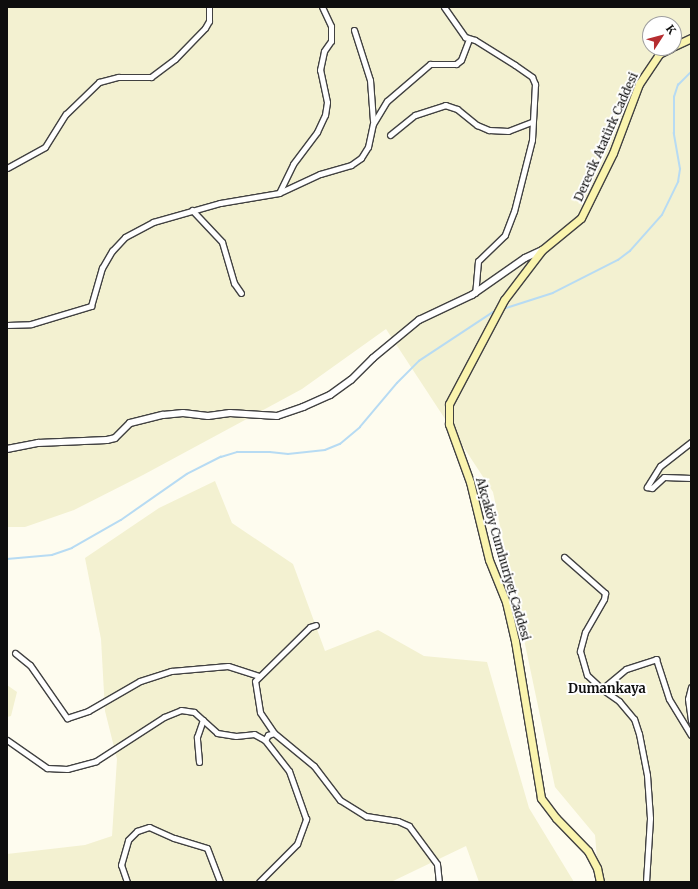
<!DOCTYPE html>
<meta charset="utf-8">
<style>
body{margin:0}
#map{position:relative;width:698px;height:889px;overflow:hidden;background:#fefcef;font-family:Merriweather,serif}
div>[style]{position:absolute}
.farmland>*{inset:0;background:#f3f1d1}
.stream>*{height:1.5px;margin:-0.75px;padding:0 0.75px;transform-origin:0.75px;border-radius:0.75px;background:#b7dbf3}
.roads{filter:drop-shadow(1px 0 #414141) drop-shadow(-1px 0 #414141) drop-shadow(0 1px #414141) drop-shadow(0 -1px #414141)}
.minor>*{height:5px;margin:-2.5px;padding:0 2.5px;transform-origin:2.5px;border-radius:2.5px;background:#fff}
.tertiary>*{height:6px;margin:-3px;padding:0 3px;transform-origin:3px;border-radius:3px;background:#fff}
.secondary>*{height:7px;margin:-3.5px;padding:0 3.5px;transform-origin:3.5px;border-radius:3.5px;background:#faf4ae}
span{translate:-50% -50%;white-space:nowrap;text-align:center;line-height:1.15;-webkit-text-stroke:4px #fff;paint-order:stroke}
.street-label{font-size:12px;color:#0e0e0e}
.neighbourhood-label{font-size:13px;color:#0e0e0e;font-weight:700}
.frame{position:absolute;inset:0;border:8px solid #0e0e0e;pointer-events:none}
.north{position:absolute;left:642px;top:16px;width:40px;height:40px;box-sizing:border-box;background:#fff;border:1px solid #9f9f9f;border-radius:50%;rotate:54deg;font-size:11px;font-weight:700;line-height:16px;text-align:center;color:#0e0e0e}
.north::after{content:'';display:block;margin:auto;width:14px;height:18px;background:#b62d30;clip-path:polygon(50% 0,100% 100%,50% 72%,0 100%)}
</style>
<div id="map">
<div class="farmland">
<i style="clip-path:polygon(evenodd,7px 7px,691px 7px,691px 882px,599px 882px,595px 835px,555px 787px,493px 492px,386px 329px,302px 389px,143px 475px,74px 510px,25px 527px,7px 527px,7px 7px,650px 24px,674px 24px,674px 48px,650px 48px,650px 24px)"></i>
<i style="clip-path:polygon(215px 481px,232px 523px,293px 564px,325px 651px,378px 630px,424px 656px,487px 662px,529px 808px,574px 882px,479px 882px,466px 846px,391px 882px,7px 882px,7px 854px,85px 845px,112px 836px,117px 759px,105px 711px,101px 639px,85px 558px,159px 508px)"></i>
<i style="clip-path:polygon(7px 685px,17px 692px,11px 716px,7px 717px)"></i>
</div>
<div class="stream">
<i style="left:503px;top:309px;width:52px;rotate:-17.7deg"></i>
<i style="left:553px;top:293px;width:73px;rotate:-26.9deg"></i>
<i style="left:618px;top:260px;width:15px;rotate:-37deg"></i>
<i style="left:630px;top:251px;width:48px;rotate:-48.4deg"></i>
<i style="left:662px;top:215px;width:37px;rotate:-64deg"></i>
<i style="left:678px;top:182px;width:13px;rotate:-81deg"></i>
<i style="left:680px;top:169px;width:36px;rotate:-100deg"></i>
<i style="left:674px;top:134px;width:37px;rotate:-90deg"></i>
<i style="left:674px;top:97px;width:13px;rotate:-72deg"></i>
<i style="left:678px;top:85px;width:18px;rotate:-45deg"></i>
<i style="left:7px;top:559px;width:45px;rotate:-5.1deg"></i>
<i style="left:52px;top:555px;width:21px;rotate:-19deg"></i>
<i style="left:72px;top:548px;width:56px;rotate:-29.7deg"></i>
<i style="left:121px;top:520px;width:80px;rotate:-34.9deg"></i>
<i style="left:187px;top:474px;width:38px;rotate:-27deg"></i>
<i style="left:221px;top:457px;width:17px;rotate:-17deg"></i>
<i style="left:237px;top:452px;width:33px"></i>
<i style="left:270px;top:452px;width:18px;rotate:6deg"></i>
<i style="left:288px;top:454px;width:37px;rotate:-6deg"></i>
<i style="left:325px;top:450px;width:16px;rotate:-22deg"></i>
<i style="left:340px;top:444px;width:26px;rotate:-40deg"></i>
<i style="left:360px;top:427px;width:57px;rotate:-49.9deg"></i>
<i style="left:397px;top:383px;width:31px;rotate:-45deg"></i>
<i style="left:419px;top:361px;width:89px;rotate:-33.5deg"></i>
</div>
<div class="roads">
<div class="minor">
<i style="left:444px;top:7px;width:37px;rotate:55deg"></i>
<i style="left:465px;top:37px;width:10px;rotate:17deg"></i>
<i style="left:475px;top:40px;width:47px;rotate:32deg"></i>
<i style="left:515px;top:65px;width:21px;rotate:35deg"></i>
<i style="left:532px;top:77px;width:8px;rotate:67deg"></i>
<i style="left:535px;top:84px;width:56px;rotate:93.1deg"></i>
<i style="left:532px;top:140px;width:73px;rotate:104.2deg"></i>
<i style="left:514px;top:211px;width:26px;rotate:111deg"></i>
<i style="left:505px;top:235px;width:37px;rotate:136deg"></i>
<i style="left:478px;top:261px;width:32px;rotate:95deg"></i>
<i style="left:354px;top:30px;width:52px;rotate:72.3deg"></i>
<i style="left:370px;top:80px;width:41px;rotate:85.8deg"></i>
<i style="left:390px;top:135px;width:32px;rotate:-39deg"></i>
<i style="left:415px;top:115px;width:32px;rotate:-18deg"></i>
<i style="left:445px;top:105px;width:13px;rotate:18deg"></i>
<i style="left:457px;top:109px;width:26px;rotate:39deg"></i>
<i style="left:477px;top:125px;width:13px;rotate:23deg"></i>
<i style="left:489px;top:130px;width:19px;rotate:3deg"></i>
<i style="left:508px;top:131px;width:25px;rotate:-21deg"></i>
<i style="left:7px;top:168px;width:43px;rotate:-28.9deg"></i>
<i style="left:45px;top:147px;width:39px;rotate:-58deg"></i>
<i style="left:66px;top:114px;width:46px;rotate:-44.1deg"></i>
<i style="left:99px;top:82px;width:20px;rotate:-15deg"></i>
<i style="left:118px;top:77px;width:33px"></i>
<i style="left:151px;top:77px;width:30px;rotate:-37deg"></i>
<i style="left:175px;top:59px;width:43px;rotate:-45.9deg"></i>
<i style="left:205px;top:28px;width:8px;rotate:-60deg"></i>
<i style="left:209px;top:21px;width:14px;rotate:-90deg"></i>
<i style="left:279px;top:193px;width:32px;rotate:-64deg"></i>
<i style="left:293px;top:164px;width:40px;rotate:-53deg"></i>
<i style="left:317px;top:132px;width:19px;rotate:-65deg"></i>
<i style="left:325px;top:115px;width:13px;rotate:-81deg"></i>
<i style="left:327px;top:102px;width:33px;rotate:-102deg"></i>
<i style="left:320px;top:70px;width:19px;rotate:-78deg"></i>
<i style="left:324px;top:51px;width:12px;rotate:-55deg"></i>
<i style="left:331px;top:41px;width:15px;rotate:-90deg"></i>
<i style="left:331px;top:26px;width:21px;rotate:-115deg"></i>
<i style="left:192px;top:210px;width:44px;rotate:46.8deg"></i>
<i style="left:222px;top:242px;width:43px;rotate:73.7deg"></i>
<i style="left:234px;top:283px;width:12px;rotate:55deg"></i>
<i style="left:7px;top:325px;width:24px;rotate:-2deg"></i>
<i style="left:31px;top:324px;width:63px;rotate:-16.7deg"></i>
<i style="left:91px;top:306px;width:40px;rotate:-74deg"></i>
<i style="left:102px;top:268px;width:20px;rotate:-60deg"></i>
<i style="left:112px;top:251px;width:19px;rotate:-47deg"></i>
<i style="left:125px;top:237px;width:32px;rotate:-28deg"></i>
<i style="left:153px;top:222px;width:70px;rotate:-15.8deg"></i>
<i style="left:220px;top:203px;width:60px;rotate:-9.6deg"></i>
<i style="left:279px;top:193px;width:45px;rotate:-24.9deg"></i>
<i style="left:320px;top:174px;width:32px;rotate:-16deg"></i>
<i style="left:351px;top:165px;width:12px;rotate:-35deg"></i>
<i style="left:361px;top:158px;width:13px;rotate:-58deg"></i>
<i style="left:368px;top:147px;width:24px;rotate:-78deg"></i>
<i style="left:373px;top:124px;width:27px;rotate:-59deg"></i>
<i style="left:387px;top:101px;width:57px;rotate:-40.7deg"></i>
<i style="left:430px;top:64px;width:26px"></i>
<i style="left:456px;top:64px;width:6px;rotate:-39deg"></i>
<i style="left:461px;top:60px;width:22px;rotate:-69deg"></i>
<i style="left:691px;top:442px;width:39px;rotate:142deg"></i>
<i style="left:660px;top:466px;width:25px;rotate:122deg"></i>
<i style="left:647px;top:487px;width:5px;rotate:11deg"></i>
<i style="left:652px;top:488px;width:16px;rotate:-43deg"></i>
<i style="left:664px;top:477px;width:27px;rotate:2deg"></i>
<i style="left:564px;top:557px;width:55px;rotate:41.3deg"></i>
<i style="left:605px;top:593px;width:6px;rotate:99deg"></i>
<i style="left:604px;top:599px;width:38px;rotate:120deg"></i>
<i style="left:585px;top:632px;width:20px;rotate:105deg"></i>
<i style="left:580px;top:651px;width:25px;rotate:74deg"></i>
<i style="left:587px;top:675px;width:21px;rotate:43deg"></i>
<i style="left:15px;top:653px;width:19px;rotate:39deg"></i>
<i style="left:30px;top:665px;width:65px;rotate:55.1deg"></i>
<i style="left:67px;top:718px;width:22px;rotate:-18deg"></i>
<i style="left:88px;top:711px;width:60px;rotate:-30deg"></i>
<i style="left:140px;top:681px;width:33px;rotate:-18deg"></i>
<i style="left:171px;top:671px;width:57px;rotate:-5deg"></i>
<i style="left:228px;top:666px;width:33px;rotate:18deg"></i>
<i style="left:691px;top:687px;width:12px;rotate:104deg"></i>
<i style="left:688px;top:699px;width:22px;rotate:82deg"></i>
<i style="left:274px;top:733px;width:25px;rotate:-124deg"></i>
<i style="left:260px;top:712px;width:31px;rotate:-99deg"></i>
<i style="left:255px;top:681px;width:77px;rotate:-44.5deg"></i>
<i style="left:310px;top:627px;width:6px;rotate:-18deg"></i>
<i style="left:7px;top:740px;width:49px;rotate:35deg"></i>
<i style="left:47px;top:768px;width:20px;rotate:3deg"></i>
<i style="left:67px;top:769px;width:30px;rotate:-15deg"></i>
<i style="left:96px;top:761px;width:81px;rotate:-32.9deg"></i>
<i style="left:164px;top:717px;width:18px;rotate:-22deg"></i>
<i style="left:181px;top:710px;width:13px;rotate:9deg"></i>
<i style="left:194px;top:712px;width:31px;rotate:42deg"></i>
<i style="left:217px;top:733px;width:19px;rotate:9deg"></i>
<i style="left:236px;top:736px;width:18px;rotate:-6deg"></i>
<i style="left:254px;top:734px;width:13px;rotate:29deg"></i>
<i style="left:199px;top:762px;width:25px;rotate:-95deg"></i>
<i style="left:197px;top:737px;width:18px;rotate:-71deg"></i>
<i style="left:127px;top:882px;width:18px;rotate:-109deg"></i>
<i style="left:121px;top:865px;width:26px;rotate:-74deg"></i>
<i style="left:128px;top:840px;width:13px;rotate:-45deg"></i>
<i style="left:137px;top:831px;width:13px;rotate:-18deg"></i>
<i style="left:149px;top:827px;width:27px;rotate:24deg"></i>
<i style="left:174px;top:838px;width:34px;rotate:17deg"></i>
<i style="left:207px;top:848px;width:36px;rotate:69deg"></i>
<i style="left:259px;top:882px;width:54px;rotate:-45deg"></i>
<i style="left:297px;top:844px;width:27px;rotate:-70deg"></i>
<i style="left:306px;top:819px;width:51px;rotate:-109.5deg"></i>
<i style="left:289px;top:771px;width:39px;rotate:-128deg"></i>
<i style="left:265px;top:740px;width:6px;rotate:-59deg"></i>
<i style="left:268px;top:735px;width:6px;rotate:-18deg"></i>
<i style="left:274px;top:733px;width:52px;rotate:39.5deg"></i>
<i style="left:314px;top:766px;width:43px;rotate:52.6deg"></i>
<i style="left:340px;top:800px;width:31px;rotate:32deg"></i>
<i style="left:366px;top:816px;width:32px;rotate:9deg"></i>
<i style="left:398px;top:821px;width:12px;rotate:24deg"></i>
<i style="left:409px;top:826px;width:47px;rotate:53.6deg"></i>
<i style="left:437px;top:864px;width:18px;rotate:84deg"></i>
<i style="left:646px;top:882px;width:64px;rotate:-86.4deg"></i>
<i style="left:650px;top:818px;width:43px;rotate:-94deg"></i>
<i style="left:647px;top:775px;width:42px;rotate:-101deg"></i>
<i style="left:639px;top:734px;width:16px;rotate:-108deg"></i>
<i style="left:634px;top:719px;width:23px;rotate:-130deg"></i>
<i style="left:619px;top:701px;width:21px;rotate:-145deg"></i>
<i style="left:602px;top:689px;width:31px;rotate:-40deg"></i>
<i style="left:626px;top:669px;width:32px;rotate:-18deg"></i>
<i style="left:656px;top:659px;width:42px;rotate:72deg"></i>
<i style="left:669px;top:699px;width:42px;rotate:58.6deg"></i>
</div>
<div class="tertiary">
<i style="left:7px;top:449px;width:32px;rotate:-11deg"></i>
<i style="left:38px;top:443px;width:69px;rotate:-2.5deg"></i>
<i style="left:107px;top:440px;width:8px;rotate:-14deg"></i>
<i style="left:115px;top:438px;width:21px;rotate:-45deg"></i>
<i style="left:130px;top:423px;width:34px;rotate:-14deg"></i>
<i style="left:163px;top:415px;width:20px;rotate:-6deg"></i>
<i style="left:183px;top:413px;width:25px;rotate:7deg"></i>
<i style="left:208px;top:416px;width:22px;rotate:-8deg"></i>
<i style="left:230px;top:413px;width:47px;rotate:3.7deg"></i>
<i style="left:277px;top:416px;width:28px;rotate:-19deg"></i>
<i style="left:303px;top:407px;width:30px;rotate:-24deg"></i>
<i style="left:330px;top:395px;width:26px;rotate:-36deg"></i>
<i style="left:351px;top:380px;width:31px;rotate:-45deg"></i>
<i style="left:373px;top:358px;width:60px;rotate:-39.6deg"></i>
<i style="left:419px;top:320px;width:59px;rotate:-25.3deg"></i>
<i style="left:472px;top:295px;width:65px;rotate:-34.9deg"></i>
<i style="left:525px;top:258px;width:19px;rotate:-25deg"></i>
</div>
<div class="secondary">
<i style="left:674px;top:46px;width:19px;rotate:-25deg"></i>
<i style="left:600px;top:882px;width:14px;rotate:-102deg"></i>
<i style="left:597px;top:868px;width:19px;rotate:-118deg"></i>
<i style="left:588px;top:851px;width:46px;rotate:-134.1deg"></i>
<i style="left:556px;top:818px;width:25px;rotate:-127deg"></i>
<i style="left:541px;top:798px;width:159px;rotate:-99.4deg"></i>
<i style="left:515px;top:641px;width:40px;rotate:-103deg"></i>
<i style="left:506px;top:602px;width:45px;rotate:-112deg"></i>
<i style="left:489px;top:560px;width:80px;rotate:-103.7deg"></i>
<i style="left:470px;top:482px;width:62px;rotate:-109.9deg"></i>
<i style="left:449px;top:424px;width:20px;rotate:-90deg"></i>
<i style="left:449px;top:404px;width:118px;rotate:-62.1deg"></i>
<i style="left:504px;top:300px;width:63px;rotate:-52.8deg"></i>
<i style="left:542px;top:250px;width:50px;rotate:-39.4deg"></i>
<i style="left:581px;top:218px;width:72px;rotate:-63.8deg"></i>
<i style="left:613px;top:153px;width:74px;rotate:-69.4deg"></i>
<i style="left:639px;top:84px;width:36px;rotate:-56deg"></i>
<i style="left:659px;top:54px;width:13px;rotate:-27deg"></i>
</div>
</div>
<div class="street-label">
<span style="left:606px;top:137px;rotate:-66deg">Derecik Atatürk Caddesi</span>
<span style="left:503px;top:559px;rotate:74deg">Akçaköy Cumhuriyet Caddesi</span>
</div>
<div class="neighbourhood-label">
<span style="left:607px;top:689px">Dumankaya</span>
</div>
<div class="frame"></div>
<div class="north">K</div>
</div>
